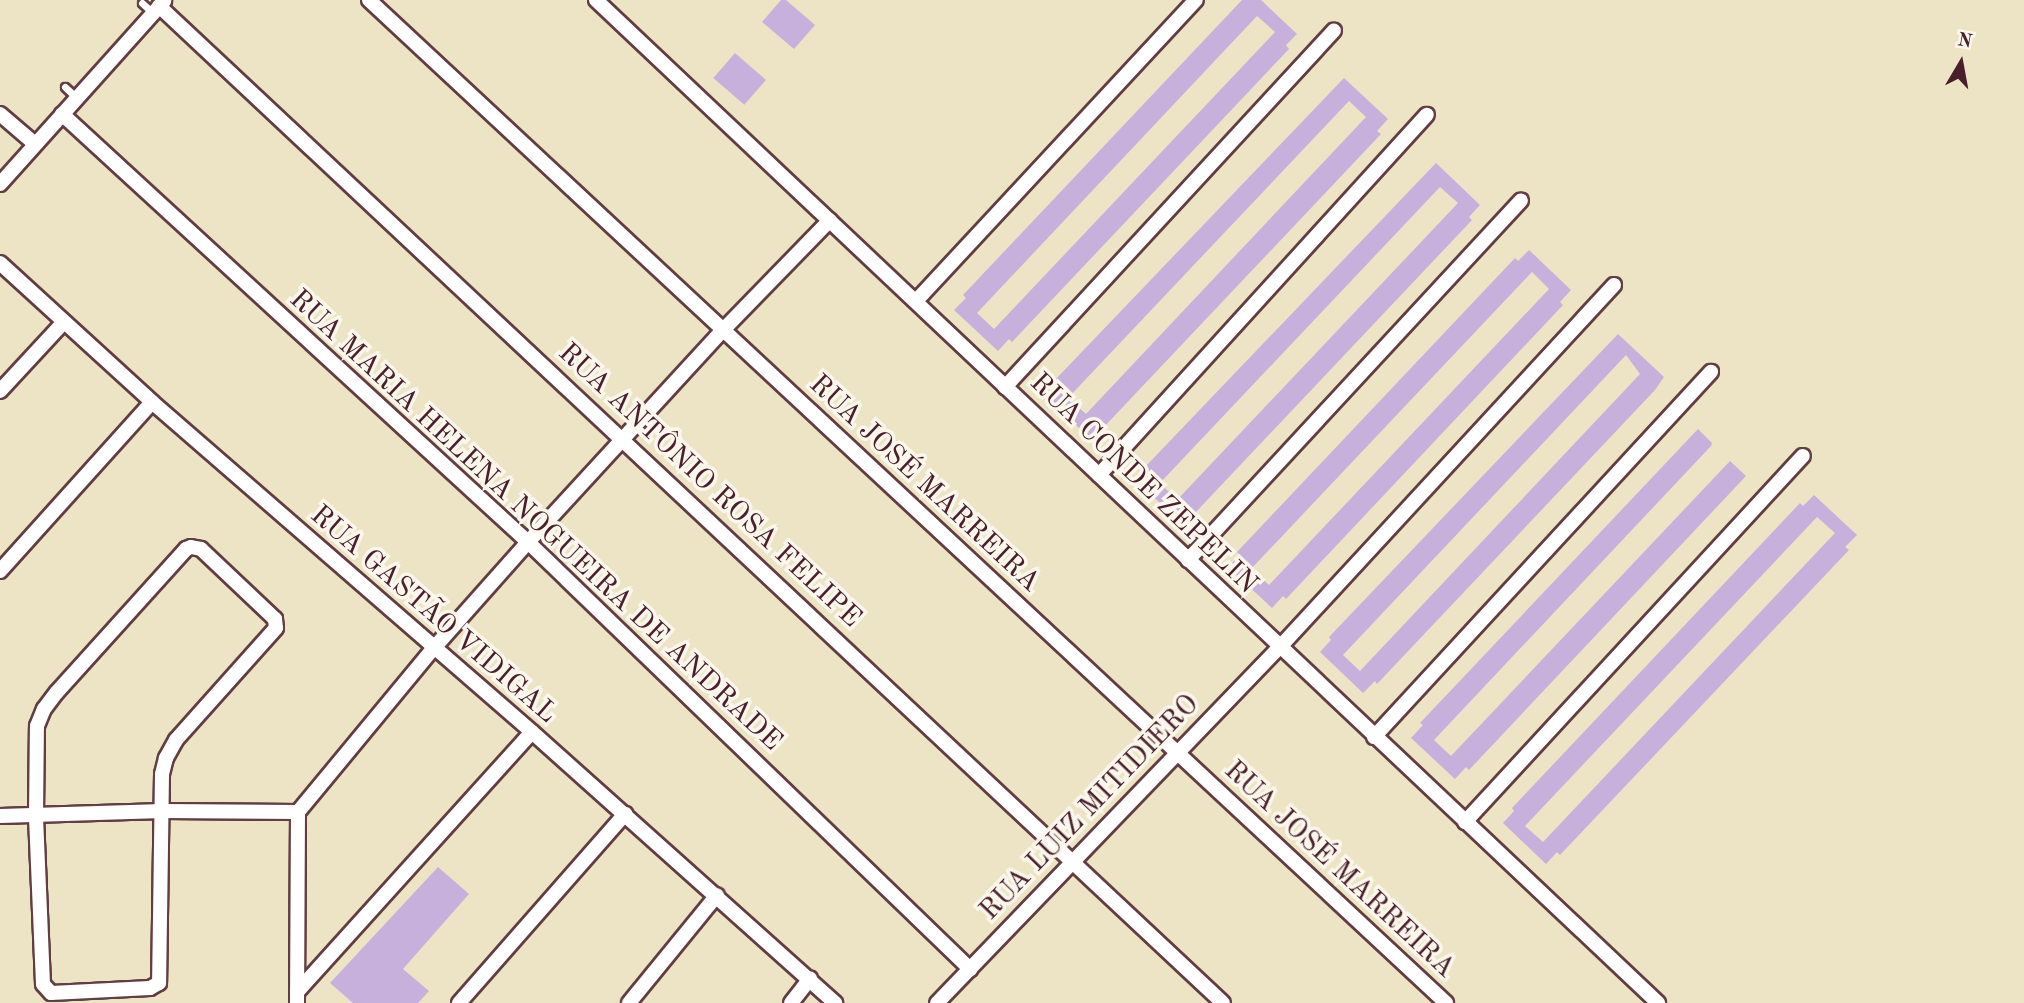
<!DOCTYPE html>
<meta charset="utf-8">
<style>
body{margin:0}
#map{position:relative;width:2024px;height:1003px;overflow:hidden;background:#ece4c4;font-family:"Old Standard TT",serif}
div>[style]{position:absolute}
.building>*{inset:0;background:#c8b0dd;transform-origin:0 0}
.roads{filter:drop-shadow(2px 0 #623d42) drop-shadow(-2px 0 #623d42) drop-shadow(0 2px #623d42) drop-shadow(0 -2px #623d42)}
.lane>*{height:7px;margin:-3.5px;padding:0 3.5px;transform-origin:3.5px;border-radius:3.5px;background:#fff}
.street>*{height:14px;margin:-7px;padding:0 7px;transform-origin:7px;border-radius:7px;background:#fff}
span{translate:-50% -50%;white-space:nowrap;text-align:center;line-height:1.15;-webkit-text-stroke:7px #fbf7ec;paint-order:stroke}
.street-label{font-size:28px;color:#4a1f2b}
.north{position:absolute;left:1926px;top:28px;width:70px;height:70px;-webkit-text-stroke:5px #fbf7ec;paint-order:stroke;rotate:10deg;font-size:19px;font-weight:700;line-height:28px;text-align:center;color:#4a1f2b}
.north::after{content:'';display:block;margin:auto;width:24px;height:32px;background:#4a1f2b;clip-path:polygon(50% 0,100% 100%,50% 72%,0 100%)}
</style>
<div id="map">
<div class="building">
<i style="clip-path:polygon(781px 0,786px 0,815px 25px,794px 49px,762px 22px)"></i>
<i style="clip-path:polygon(evenodd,1242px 0,1261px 0,1297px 34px,1286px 45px,1289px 49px,1012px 342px,1009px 339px,998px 351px,954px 310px,966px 298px,963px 295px,1242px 0,1257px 16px,1275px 32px,994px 329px,977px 313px,1257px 16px)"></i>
<i style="left:735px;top:53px;width:41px;height:33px;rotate:41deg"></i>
<i style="clip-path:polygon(evenodd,1344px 78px,1388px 119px,1377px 131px,1381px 134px,1103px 428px,1100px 425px,1089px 437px,1045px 396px,1057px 384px,1054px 381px,1344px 78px,1349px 101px,1366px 117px,1086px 414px,1068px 398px,1349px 101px)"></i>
<i style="clip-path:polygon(evenodd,1436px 163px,1480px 205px,1469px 217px,1472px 220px,1195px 513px,1192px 511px,1181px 522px,1137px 482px,1149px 469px,1146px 466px,1436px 163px,1440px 187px,1458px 203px,1177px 500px,1160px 483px,1440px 187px)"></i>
<i style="clip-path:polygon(evenodd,1529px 250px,1571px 290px,1560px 302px,1563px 305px,1286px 599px,1283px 596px,1272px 608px,1228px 567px,1240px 555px,1237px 552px,1515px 258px,1518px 261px,1529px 250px,1532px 272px,1549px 289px,1269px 585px,1251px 569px,1532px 272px)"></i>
<i style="clip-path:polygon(evenodd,1618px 334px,1664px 377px,1655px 390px,1377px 684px,1375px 681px,1363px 693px,1320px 652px,1331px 640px,1329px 637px,1618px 334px,1626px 355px,1640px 374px,1360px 671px,1343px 655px,1626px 355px)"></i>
<i style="clip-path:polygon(1698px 429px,1712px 443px,1711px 446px,1434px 740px,1451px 756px,1730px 461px,1746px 476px,1469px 770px,1466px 767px,1455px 779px,1411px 738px,1423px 725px,1420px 723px)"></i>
<i style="clip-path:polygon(evenodd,1814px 495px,1857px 535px,1845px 547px,1849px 550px,1560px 855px,1557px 852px,1546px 864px,1503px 823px,1514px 811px,1512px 808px,1800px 503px,1803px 506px,1814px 495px,1817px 517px,1835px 533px,1543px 842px,1525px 826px,1817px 517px)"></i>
<i style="clip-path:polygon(438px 867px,469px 894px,403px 969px,429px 991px,418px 1003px,353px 1003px,330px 983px)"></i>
</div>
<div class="roads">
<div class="lane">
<i style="left:142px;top:3px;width:15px;rotate:42deg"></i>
<i style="left:65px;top:87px;width:16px;rotate:43deg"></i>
</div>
<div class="street">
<i style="left:369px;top:0;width:1472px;rotate:42.96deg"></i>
<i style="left:596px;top:0;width:1461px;rotate:43.36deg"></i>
<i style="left:159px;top:6px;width:1458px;rotate:43.14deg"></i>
<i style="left:0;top:114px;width:46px;rotate:40.6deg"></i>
<i style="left:62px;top:114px;width:633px;rotate:42.57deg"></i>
<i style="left:528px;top:542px;width:615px;rotate:44.01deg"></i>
<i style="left:0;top:184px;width:246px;rotate:-48.1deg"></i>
<i style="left:0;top:263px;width:206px;rotate:42.4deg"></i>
<i style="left:152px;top:402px;width:503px;rotate:40.97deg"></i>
<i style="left:532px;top:732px;width:407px;rotate:41.8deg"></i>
<i style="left:916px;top:301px;width:411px;rotate:-47.1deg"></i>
<i style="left:1005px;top:387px;width:485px;rotate:-47.3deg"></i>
<i style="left:0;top:391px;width:94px;rotate:-47.2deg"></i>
<i style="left:1099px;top:475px;width:487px;rotate:-47.7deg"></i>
<i style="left:191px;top:547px;width:10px;rotate:11deg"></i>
<i style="left:201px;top:549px;width:102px;rotate:43.4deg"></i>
<i style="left:275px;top:619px;width:9px;rotate:84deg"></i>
<i style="left:276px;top:628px;width:150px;rotate:131.8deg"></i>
<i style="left:176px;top:740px;width:21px;rotate:119deg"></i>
<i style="left:166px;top:758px;width:16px;rotate:104deg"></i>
<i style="left:162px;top:774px;width:209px;rotate:90.8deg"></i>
<i style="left:159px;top:983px;width:10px;rotate:151deg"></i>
<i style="left:150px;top:988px;width:99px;rotate:177.1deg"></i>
<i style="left:51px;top:993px;width:12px;rotate:-132deg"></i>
<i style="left:43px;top:984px;width:168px;rotate:-92.4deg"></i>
<i style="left:36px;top:816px;width:90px;rotate:-89.4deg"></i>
<i style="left:37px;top:726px;width:18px;rotate:-68deg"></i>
<i style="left:44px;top:709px;width:21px;rotate:-53deg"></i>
<i style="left:57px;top:692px;width:193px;rotate:-47.9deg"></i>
<i style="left:186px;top:549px;width:5px;rotate:-22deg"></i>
<i style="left:1188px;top:560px;width:490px;rotate:-47.2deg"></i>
<i style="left:0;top:571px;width:227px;rotate:-48deg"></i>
<i style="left:1374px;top:737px;width:497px;rotate:-47.3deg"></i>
<i style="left:0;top:816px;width:163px;rotate:-1.8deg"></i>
<i style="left:163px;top:811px;width:135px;rotate:0.4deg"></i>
<i style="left:1465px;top:822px;width:498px;rotate:-47.3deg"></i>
<i style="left:297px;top:992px;width:350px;rotate:-47.9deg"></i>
<i style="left:297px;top:1003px;width:191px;rotate:-89.7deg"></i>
<i style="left:298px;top:812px;width:212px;rotate:-50.4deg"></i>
<i style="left:433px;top:649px;width:143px;rotate:-48.4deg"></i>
<i style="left:528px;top:542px;width:288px;rotate:-47.4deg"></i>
<i style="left:723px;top:330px;width:153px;rotate:-45.8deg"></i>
<i style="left:459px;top:1003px;width:252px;rotate:-48.7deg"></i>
<i style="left:629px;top:1003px;width:139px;rotate:-50.8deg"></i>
<i style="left:791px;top:1003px;width:31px;rotate:-52deg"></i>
<i style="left:937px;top:1003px;width:493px;rotate:-46.1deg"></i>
<i style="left:1279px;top:648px;width:494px;rotate:-47.3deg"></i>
</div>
</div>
<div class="street-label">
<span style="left:924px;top:484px;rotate:43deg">RUA JOSÉ MARREIRA</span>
<span style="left:1143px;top:484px;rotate:44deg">RUA CONDE ZEPELIN</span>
<span style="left:709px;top:486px;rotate:43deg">RUA ANTÔNIO ROSA FELIPE</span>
<span style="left:535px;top:521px;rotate:43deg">RUA MARIA HELENA NOGUEIRA DE ANDRADE</span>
<span style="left:433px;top:615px;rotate:41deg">RUA GASTÃO VIDIGAL</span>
<span style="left:1090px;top:808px;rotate:-46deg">RUA LUIZ MITIDIERO</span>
<span style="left:1339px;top:870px;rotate:43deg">RUA JOSÉ MARREIRA</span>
</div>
<div class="north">N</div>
</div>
